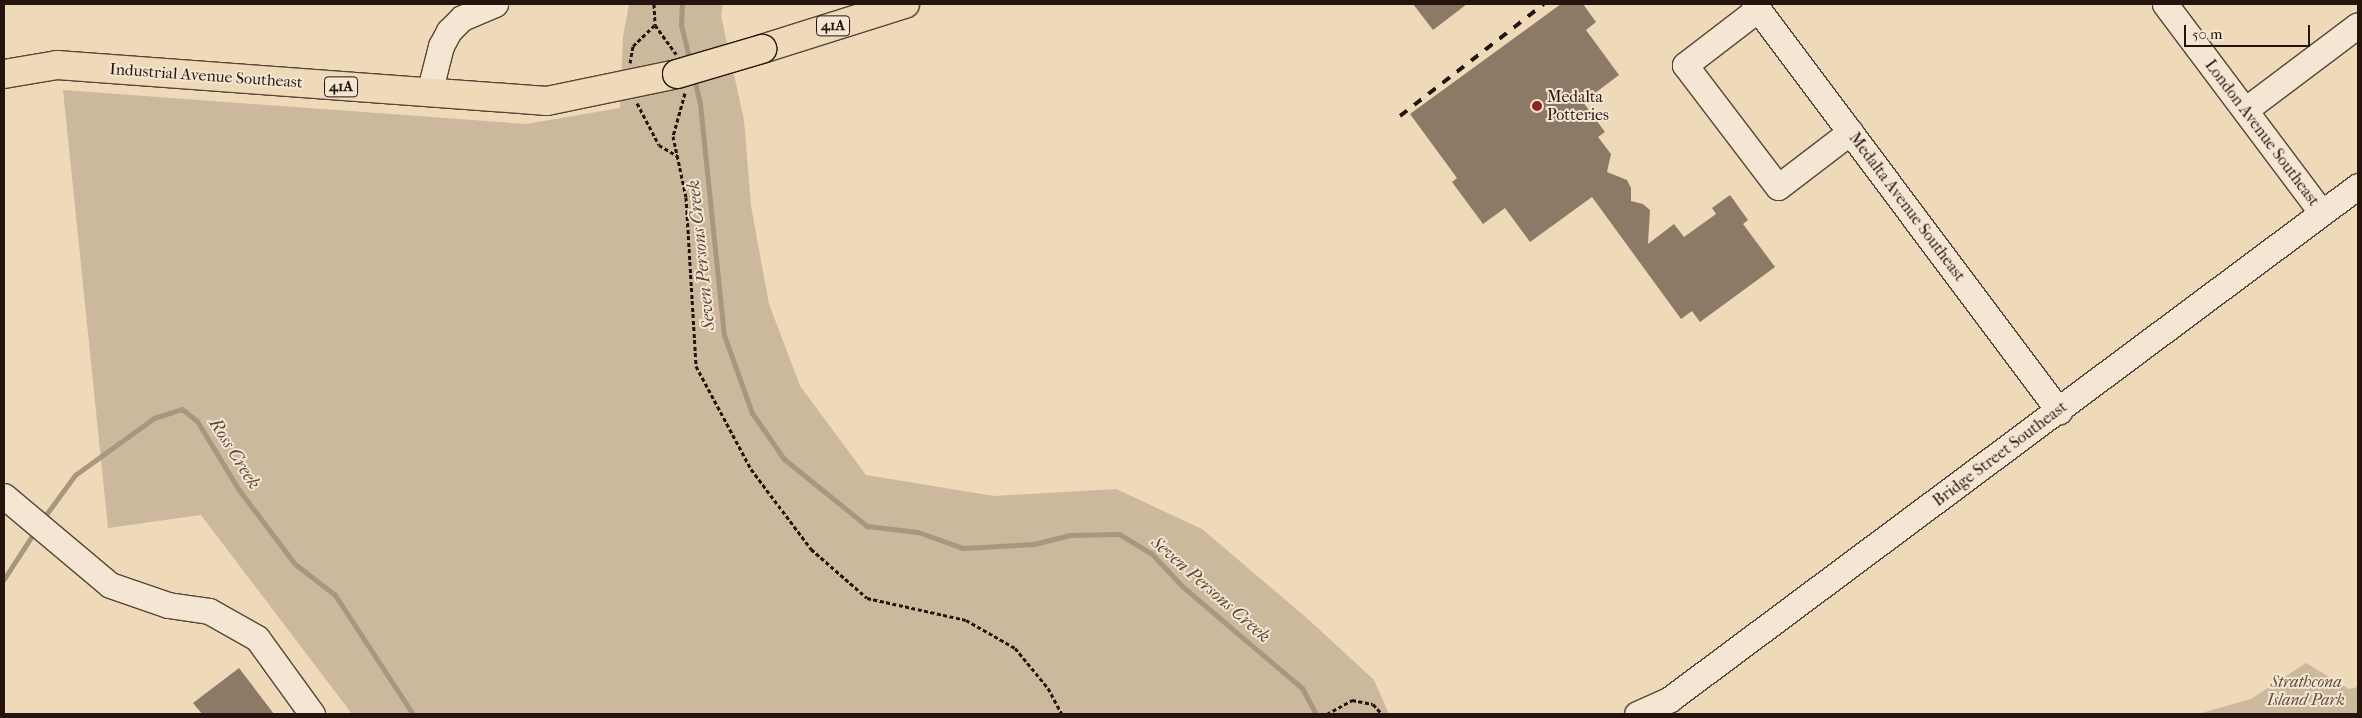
<!DOCTYPE html>
<style>
body{margin:0}
#map{position:relative;width:2362px;height:718px;overflow:hidden;background:#eed9b9;font-family:"IM FELL French Canon",serif}
div>[style]{position:absolute}
.green>*{inset:0;background:#ccb89c}
.stream>*{height:5px;margin:-2.5px;padding:0 2.5px;transform-origin:2.5px;border-radius:2.5px;background:#a9967f}
.building>*{inset:0;background:#8d7a66}
.path>*{height:3px;margin-top:-1.5px;transform-origin:0;background:repeating-linear-gradient(90deg,#24140d 0 4px,transparent 0 6.5px)}
.roads{filter:drop-shadow(1px 0 #564538) drop-shadow(-1px 0 #564538) drop-shadow(0 1px #564538) drop-shadow(0 -1px #564538)}
.minor>*{height:25px;margin:-12.5px;padding:0 12.5px;transform-origin:12.5px;border-radius:12.5px;background:#f4e6d2}
.major>*{height:28px;margin:-14px;padding:0 14px;transform-origin:14px;border-radius:14px;background:#eed9b9}
.rail>*{height:4px;margin-top:-2px;transform-origin:0;background:repeating-linear-gradient(90deg,#24140d 0 9px,transparent 0 18px)}
.bridges{filter:drop-shadow(1px 0 #24140d) drop-shadow(-1px 0 #24140d) drop-shadow(0 1px #24140d) drop-shadow(0 -1px #24140d)}
.major-bridge>*{height:28px;margin:-14px;padding:0 14px;transform-origin:14px;border-radius:14px;background:#eed9b9}
.dots>*{width:14px;height:14px;translate:-50% -50%;box-sizing:border-box;border:2px solid #f4e6d2;border-radius:50%}
span{translate:-50% -50%;white-space:nowrap;text-align:center;line-height:1.15;-webkit-text-stroke:4px #f4e6d2;paint-order:stroke}
.shield-label span{padding:1px 4px;background:#f4e6d2;border:1px solid;border-radius:4px;-webkit-text-stroke-width:0}
.shield-label{font-size:15px;color:#24140d;font-weight:700}
.street-label{font-size:16px;color:#24140d}
.poi-label{font-size:16px;color:#24140d}
.left{translate:0 -50%;text-align:left}
.park-label{font-size:16px;color:#5f4d3f;font-style:italic}
.water-label{font-size:18px;color:#59483b;font-style:italic}
.frame{position:absolute;inset:0;border:5px solid #24140d;pointer-events:none}
.scale{position:absolute;left:2184px;top:25px;width:126px;height:22px;box-sizing:border-box;border:2px solid #24140d;border-top:0;padding-left:6px;font-size:15px;line-height:18px;white-space:nowrap;color:#24140d;-webkit-text-stroke:4px #f4e6d2;paint-order:stroke}
</style>
<div id="map">
<div class="green">
<i style="clip-path:polygon(629px 4px,723px 4px,721px 16px,744px 120px,751px 206px,769px 304px,800px 386px,866px 475px,994px 496px,1116px 489px,1202px 529px,1309px 620px,1374px 680px,1389px 714px,352px 714px,201px 515px,108px 528px,63px 90px,526px 124px,620px 108px,623px 37px)"></i>
<i style="clip-path:polygon(2306px 663px,2349px 689px,2358px 687px,2358px 714px,2198px 714px,2251px 699px)"></i>
</div>
<div class="stream">
<i style="left:682px;top:4px;width:21px;rotate:93deg"></i>
<i style="left:681px;top:25px;width:38px;rotate:76deg"></i>
<i style="left:694px;top:78px;width:27px;rotate:77deg"></i>
<i style="left:700px;top:104px;width:232px;rotate:84.1deg"></i>
<i style="left:724px;top:335px;width:83px;rotate:70.3deg"></i>
<i style="left:752px;top:413px;width:56px;rotate:55.2deg"></i>
<i style="left:784px;top:459px;width:107px;rotate:38.9deg"></i>
<i style="left:867px;top:526px;width:51px;rotate:6.7deg"></i>
<i style="left:918px;top:532px;width:48px;rotate:19.6deg"></i>
<i style="left:963px;top:548px;width:71px;rotate:-3.2deg"></i>
<i style="left:1034px;top:544px;width:36px;rotate:-14deg"></i>
<i style="left:1069px;top:535px;width:50px;rotate:-1.1deg"></i>
<i style="left:1119px;top:534px;width:37px;rotate:31deg"></i>
<i style="left:1151px;top:553px;width:45px;rotate:46.8deg"></i>
<i style="left:1182px;top:586px;width:157px;rotate:40.4deg"></i>
<i style="left:1302px;top:688px;width:30px;rotate:62deg"></i>
<i style="left:42px;top:520px;width:56px;rotate:-53.7deg"></i>
<i style="left:75px;top:475px;width:97px;rotate:-35.8deg"></i>
<i style="left:154px;top:418px;width:29px;rotate:-18deg"></i>
<i style="left:182px;top:409px;width:19px;rotate:39deg"></i>
<i style="left:197px;top:421px;width:81px;rotate:58.7deg"></i>
<i style="left:239px;top:490px;width:93px;rotate:52.9deg"></i>
<i style="left:295px;top:564px;width:51px;rotate:37.8deg"></i>
<i style="left:335px;top:595px;width:142px;rotate:56.8deg"></i>
<i style="left:4px;top:579px;width:57px;rotate:-57.1deg"></i>
</div>
<div class="building">
<i style="clip-path:polygon(1413px 4px,1467px 4px,1433px 30px)"></i>
<i style="clip-path:polygon(1561px 4px,1583px 4px,1596px 22px,1586px 30px,1619px 75px,1583px 102px,1605px 132px,1598px 137px,1611px 154px,1607px 172px,1627px 180px,1631px 188px,1631px 201px,1643px 204px,1650px 210px,1648px 244px,1674px 224px,1684px 237px,1716px 214px,1712px 208px,1730px 195px,1748px 220px,1743px 224px,1775px 267px,1700px 322px,1692px 311px,1681px 319px,1592px 197px,1530px 242px,1505px 208px,1483px 224px,1452px 182px,1457px 178px,1410px 114px)"></i>
<i style="clip-path:polygon(239px 668px,274px 714px,202px 714px,193px 703px)"></i>
</div>
<div class="path">
<i style="left:654px;top:4px;width:21px;rotate:87deg"></i>
<i style="left:655px;top:25px;width:36px;rotate:54deg"></i>
<i style="left:630px;top:63px;width:17px;rotate:-80deg"></i>
<i style="left:633px;top:46px;width:30px;rotate:-44deg"></i>
<i style="left:685px;top:93px;width:45px;rotate:105.6deg"></i>
<i style="left:673px;top:136px;width:62px;rotate:78deg"></i>
<i style="left:686px;top:197px;width:169px;rotate:86.6deg"></i>
<i style="left:696px;top:366px;width:117px;rotate:61.9deg"></i>
<i style="left:751px;top:469px;width:100px;rotate:53.1deg"></i>
<i style="left:811px;top:549px;width:74px;rotate:41.2deg"></i>
<i style="left:867px;top:598px;width:101px;rotate:12.5deg"></i>
<i style="left:966px;top:620px;width:56px;rotate:29.7deg"></i>
<i style="left:1015px;top:648px;width:52px;rotate:50.5deg"></i>
<i style="left:1048px;top:688px;width:30px;rotate:62deg"></i>
<i style="left:637px;top:103px;width:47px;rotate:62.4deg"></i>
<i style="left:659px;top:145px;width:21px;rotate:31deg"></i>
<i style="left:1327px;top:714px;width:29px;rotate:-29deg"></i>
<i style="left:1352px;top:700px;width:21px;rotate:11deg"></i>
<i style="left:1373px;top:704px;width:13px;rotate:48deg"></i>
</div>
<div class="roads">
<div class="minor">
<i style="left:1754px;top:4px;width:509px;rotate:53.15deg"></i>
<i style="left:2165px;top:4px;width:261px;rotate:53.1deg"></i>
<i style="left:1758px;top:9px;width:92px;rotate:142.5deg"></i>
<i style="left:1685px;top:65px;width:153px;rotate:52.7deg"></i>
<i style="left:1778px;top:187px;width:91px;rotate:-37.4deg"></i>
<i style="left:429px;top:93px;width:49px;rotate:-75.7deg"></i>
<i style="left:441px;top:46px;width:17px;rotate:-62deg"></i>
<i style="left:449px;top:31px;width:18px;rotate:-45deg"></i>
<i style="left:462px;top:18px;width:36px;rotate:-23deg"></i>
<i style="left:2245px;top:110px;width:141px;rotate:-37deg"></i>
<i style="left:4px;top:496px;width:138px;rotate:40deg"></i>
<i style="left:110px;top:585px;width:61px;rotate:19deg"></i>
<i style="left:168px;top:605px;width:41px;rotate:8.3deg"></i>
<i style="left:209px;top:611px;width:55px;rotate:29.4deg"></i>
<i style="left:257px;top:638px;width:94px;rotate:54.1deg"></i>
<i style="left:1637px;top:714px;width:36px;rotate:-24deg"></i>
<i style="left:1670px;top:699px;width:858px;rotate:-36.71deg"></i>
</div>
<div class="major">
<i style="left:762px;top:49px;width:150px;rotate:-17.5deg"></i>
<i style="left:4px;top:74px;width:54px;rotate:-9.6deg"></i>
<i style="left:57px;top:65px;width:491px;rotate:4.2deg"></i>
<i style="left:547px;top:101px;width:133px;rotate:-11.7deg"></i>
</div>
</div>
<div class="rail">
<i style="left:1400px;top:116px;width:182px;rotate:-37.9deg"></i>
</div>
<div class="bridges">
<div class="major-bridge">
<i style="left:677px;top:74px;width:89px;rotate:-16.4deg"></i>
</div>
</div>
<div class="dots">
<i style="left:1537px;top:106px;background:#8f2418"></i>
</div>
<div class="shield-label">
<span style="left:833px;top:26px">41A</span>
<span style="left:341px;top:87px">41A</span>
</div>
<div class="street-label">
<span style="left:206px;top:76px;rotate:4deg">Industrial Avenue Southeast</span>
<span style="left:2262px;top:133px;rotate:53deg">London Avenue Southeast</span>
<span style="left:1907px;top:207px;rotate:53deg">Medalta Avenue Southeast</span>
<span style="left:2000px;top:454px;rotate:-37deg">Bridge Street Southeast</span>
</div>
<div class="poi-label">
<span class="left" style="left:1547px;top:106px">Medalta<br>Potteries</span>
</div>
<div class="park-label">
<span style="left:2306px;top:691px">Strathcona<br>Island Park</span>
</div>
<div class="water-label">
<span style="left:702px;top:255px;rotate:-96deg">Seven Persons Creek</span>
<span style="left:234px;top:454px;rotate:58deg">Ross Creek</span>
<span style="left:1210px;top:590px;rotate:41deg">Seven Persons Creek</span>
</div>
<div class="frame"></div>
<div class="scale">50 m</div>
</div>
